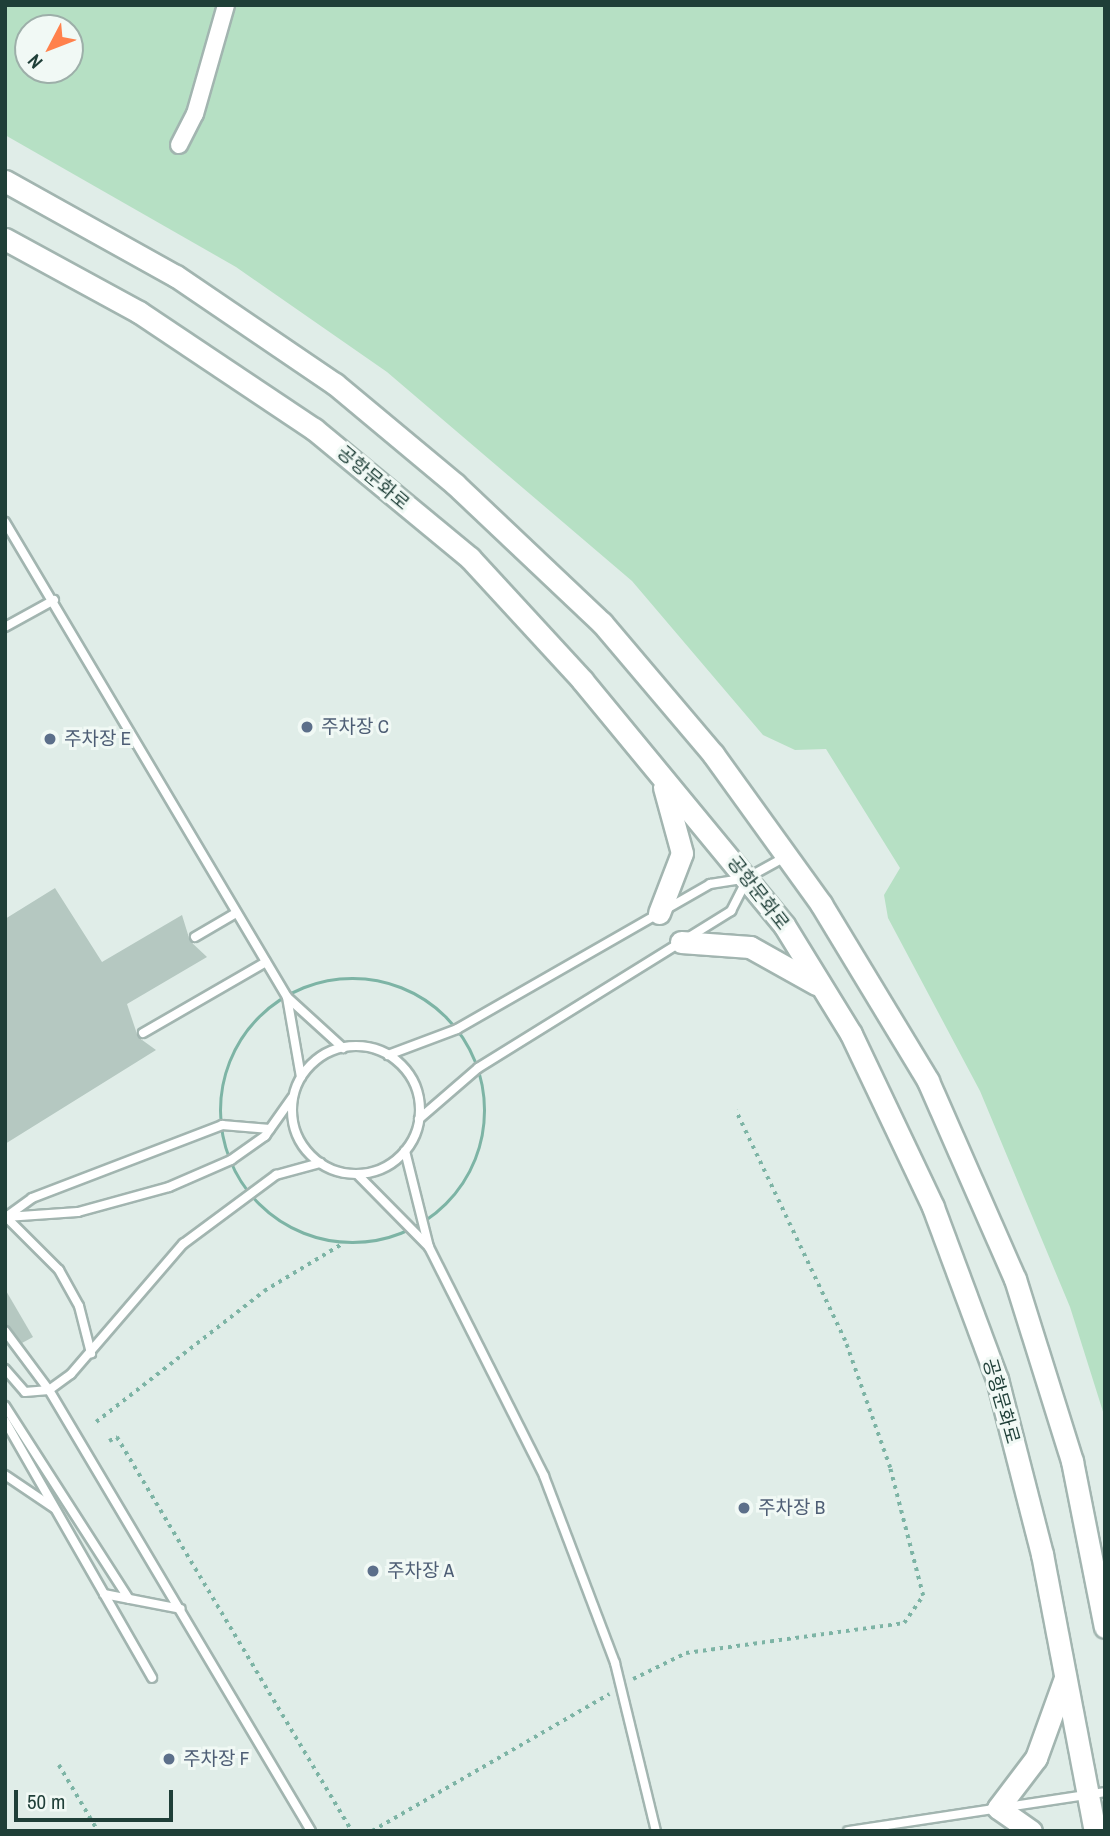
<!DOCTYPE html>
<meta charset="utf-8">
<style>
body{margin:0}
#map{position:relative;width:1110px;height:1836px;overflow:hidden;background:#e0ede8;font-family:"Archivo Narrow","Noto Sans KR",sans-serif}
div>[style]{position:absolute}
.green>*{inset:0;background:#b6e0c4}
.building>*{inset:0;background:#b5c8c1}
.path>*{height:3.5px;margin-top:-1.75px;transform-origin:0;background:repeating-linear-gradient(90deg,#7db4a5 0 3.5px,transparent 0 8.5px)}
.path>.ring{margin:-1.75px;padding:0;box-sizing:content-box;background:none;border:3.5px solid #7db4a5;border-radius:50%}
.roads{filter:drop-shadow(2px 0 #a2b5b0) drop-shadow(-2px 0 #a2b5b0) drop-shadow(0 2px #a2b5b0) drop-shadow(0 -2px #a2b5b0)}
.lane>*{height:8px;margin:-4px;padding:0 4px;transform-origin:4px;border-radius:4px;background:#fff}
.lane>.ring{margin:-4px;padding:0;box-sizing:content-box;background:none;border:8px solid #fff;border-radius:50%}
.street>*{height:16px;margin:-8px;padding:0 8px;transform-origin:8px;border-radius:8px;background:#fff}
.secondary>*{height:21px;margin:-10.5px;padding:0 10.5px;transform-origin:10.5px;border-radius:10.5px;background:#fff}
.dots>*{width:19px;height:19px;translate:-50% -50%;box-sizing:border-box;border:4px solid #f1f9f5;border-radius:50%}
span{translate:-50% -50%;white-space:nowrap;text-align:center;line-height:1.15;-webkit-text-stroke:6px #f1f9f5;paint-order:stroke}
.street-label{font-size:19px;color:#1f3f38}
.service-label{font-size:19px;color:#4e5e75}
.left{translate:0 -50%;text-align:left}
.frame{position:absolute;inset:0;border:7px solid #1f3f38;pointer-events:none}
.north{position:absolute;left:14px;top:14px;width:70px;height:70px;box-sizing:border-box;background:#f1f9f5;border:2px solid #9dafa9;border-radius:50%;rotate:228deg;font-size:19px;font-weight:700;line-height:28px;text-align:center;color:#1f3f38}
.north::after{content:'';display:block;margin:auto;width:24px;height:32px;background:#ff814c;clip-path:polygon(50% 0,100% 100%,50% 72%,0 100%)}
.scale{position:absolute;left:14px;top:1790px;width:159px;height:32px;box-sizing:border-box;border:4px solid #1f3f38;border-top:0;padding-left:9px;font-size:21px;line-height:24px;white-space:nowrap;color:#1f3f38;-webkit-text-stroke:5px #f1f9f5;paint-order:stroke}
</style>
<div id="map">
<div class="green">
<i style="clip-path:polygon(evenodd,5px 5px,1105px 5px,1105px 1418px,1070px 1307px,980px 1091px,888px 918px,884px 895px,900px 868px,826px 749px,795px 750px,763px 735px,632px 581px,387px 372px,236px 267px,5px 135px,5px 5px,28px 28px,70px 28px,70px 70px,28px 70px,28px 28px)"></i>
</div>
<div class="building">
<i style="clip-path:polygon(55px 888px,102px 962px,182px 915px,190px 941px,207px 957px,127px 1004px,138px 1037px,156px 1050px,5px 1144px,5px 919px)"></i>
<i style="clip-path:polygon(5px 1289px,33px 1337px,22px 1343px,5px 1325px)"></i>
</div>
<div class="path">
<i class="ring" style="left:221px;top:979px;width:260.5px;height:260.5px"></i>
<i style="left:96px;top:1422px;width:213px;rotate:-37.9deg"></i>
<i style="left:264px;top:1291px;width:91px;rotate:-31.1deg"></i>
<i style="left:109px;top:1441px;width:9px;rotate:-27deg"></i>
<i style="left:117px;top:1437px;width:459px;rotate:59.2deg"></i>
<i style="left:633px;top:1679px;width:59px;rotate:-26.1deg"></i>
<i style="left:686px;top:1653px;width:220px;rotate:-7.8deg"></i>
<i style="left:904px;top:1623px;width:33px;rotate:-55deg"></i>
<i style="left:923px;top:1596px;width:132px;rotate:-104.5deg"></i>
<i style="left:890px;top:1468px;width:135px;rotate:-109.5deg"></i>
<i style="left:845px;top:1341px;width:255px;rotate:-115.4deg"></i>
<i style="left:59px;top:1765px;width:77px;rotate:59.4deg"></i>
<i style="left:372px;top:1831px;width:274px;rotate:-30deg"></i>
</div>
<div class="roads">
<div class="lane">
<i style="left:5px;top:522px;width:552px;rotate:59.3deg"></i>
<i style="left:287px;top:997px;width:76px;rotate:42.3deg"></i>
<i style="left:5px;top:627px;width:56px;rotate:-28.9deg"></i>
<i style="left:195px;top:937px;width:48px;rotate:-30.3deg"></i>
<i style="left:287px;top:997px;width:81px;rotate:80.1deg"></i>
<i style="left:143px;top:1033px;width:142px;rotate:-30deg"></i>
<i class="ring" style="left:292px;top:1046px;width:120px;height:120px"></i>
<i style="left:388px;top:1055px;width:74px;rotate:-20.6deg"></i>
<i style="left:457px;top:1029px;width:292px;rotate:-29.8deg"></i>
<i style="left:710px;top:884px;width:37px;rotate:-9deg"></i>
<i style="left:747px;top:878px;width:43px;rotate:-28.9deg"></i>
<i style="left:419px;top:1119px;width:78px;rotate:-40.8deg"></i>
<i style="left:478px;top:1068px;width:298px;rotate:-31.8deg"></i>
<i style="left:731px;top:911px;width:34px;rotate:-63deg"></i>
<i style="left:405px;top:1151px;width:99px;rotate:76deg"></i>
<i style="left:358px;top:1175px;width:101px;rotate:45.4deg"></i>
<i style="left:429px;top:1247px;width:256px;rotate:63.3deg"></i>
<i style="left:544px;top:1476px;width:200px;rotate:69.2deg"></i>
<i style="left:615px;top:1663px;width:173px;rotate:76.3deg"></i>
<i style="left:6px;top:1217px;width:72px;rotate:-4deg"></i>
<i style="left:78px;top:1212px;width:94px;rotate:-15.4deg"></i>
<i style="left:169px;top:1187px;width:68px;rotate:-23.5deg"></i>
<i style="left:231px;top:1160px;width:42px;rotate:-35.2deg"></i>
<i style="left:265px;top:1136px;width:47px;rotate:-54.6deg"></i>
<i style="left:6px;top:1217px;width:32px;rotate:-36deg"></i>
<i style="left:32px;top:1198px;width:204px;rotate:-21deg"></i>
<i style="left:222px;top:1125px;width:48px;rotate:4.8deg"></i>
<i style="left:6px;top:1217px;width:75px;rotate:45deg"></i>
<i style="left:59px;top:1270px;width:41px;rotate:60.9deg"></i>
<i style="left:79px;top:1306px;width:49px;rotate:75.7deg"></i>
<i style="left:5px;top:1331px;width:74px;rotate:53.3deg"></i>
<i style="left:49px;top:1390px;width:27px;rotate:-36deg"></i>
<i style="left:71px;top:1374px;width:172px;rotate:-49.3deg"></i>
<i style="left:183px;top:1244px;width:116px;rotate:-36.6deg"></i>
<i style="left:276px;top:1175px;width:46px;rotate:-15.3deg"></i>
<i style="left:5px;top:1369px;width:30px;rotate:49deg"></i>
<i style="left:25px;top:1392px;width:24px;rotate:-5deg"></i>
<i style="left:49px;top:1390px;width:513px;rotate:59.29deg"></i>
<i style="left:5px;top:1406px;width:229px;rotate:57.3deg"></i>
<i style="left:5px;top:1421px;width:296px;rotate:60.2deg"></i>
<i style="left:5px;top:1475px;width:59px;rotate:34deg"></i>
<i style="left:104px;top:1594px;width:78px;rotate:11deg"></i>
<i style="left:848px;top:1831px;width:260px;rotate:-8.6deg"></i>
</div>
<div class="street">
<i style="left:179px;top:145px;width:35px;rotate:-63deg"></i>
<i style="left:195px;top:114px;width:113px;rotate:-74.1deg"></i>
</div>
<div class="secondary">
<i style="left:5px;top:181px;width:196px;rotate:29.1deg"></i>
<i style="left:176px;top:276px;width:192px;rotate:34.2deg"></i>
<i style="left:335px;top:384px;width:156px;rotate:39.8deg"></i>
<i style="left:455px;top:484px;width:202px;rotate:43.4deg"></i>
<i style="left:602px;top:623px;width:172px;rotate:49.7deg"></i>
<i style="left:713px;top:754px;width:185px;rotate:54.2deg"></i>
<i style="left:821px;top:904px;width:207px;rotate:58.8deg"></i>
<i style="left:928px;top:1081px;width:216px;rotate:66.3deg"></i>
<i style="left:1015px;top:1279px;width:191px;rotate:72.6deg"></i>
<i style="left:1072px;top:1461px;width:169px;rotate:78.8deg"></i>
<i style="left:5px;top:239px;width:153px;rotate:28.6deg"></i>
<i style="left:139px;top:312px;width:211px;rotate:33.8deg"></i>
<i style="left:314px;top:429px;width:202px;rotate:39.6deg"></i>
<i style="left:470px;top:558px;width:166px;rotate:47.4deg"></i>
<i style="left:582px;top:680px;width:318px;rotate:50.5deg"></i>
<i style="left:784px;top:925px;width:128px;rotate:58.4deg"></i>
<i style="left:851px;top:1034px;width:191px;rotate:64.6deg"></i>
<i style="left:933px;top:1207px;width:184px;rotate:69.6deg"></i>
<i style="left:997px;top:1379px;width:181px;rotate:75.6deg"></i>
<i style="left:1042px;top:1554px;width:282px;rotate:79.2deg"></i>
<i style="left:659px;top:913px;width:64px;rotate:-69deg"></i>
<i style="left:682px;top:853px;width:68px;rotate:-105.3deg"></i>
<i style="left:681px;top:942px;width:69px;rotate:4.1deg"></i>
<i style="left:750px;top:947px;width:76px;rotate:29.3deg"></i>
<i style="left:1031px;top:1831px;width:40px;rotate:-145.1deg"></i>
<i style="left:998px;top:1808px;width:63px;rotate:-52.8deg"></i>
<i style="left:1036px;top:1758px;width:85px;rotate:-70.1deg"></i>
</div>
</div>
<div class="dots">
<i style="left:307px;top:727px;background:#5c6f8a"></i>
<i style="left:50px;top:739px;background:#5c6f8a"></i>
<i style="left:744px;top:1508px;background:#5c6f8a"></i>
<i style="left:373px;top:1571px;background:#5c6f8a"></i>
<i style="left:169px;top:1759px;background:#5c6f8a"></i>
</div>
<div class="street-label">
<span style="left:373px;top:478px;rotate:40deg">공항문화로</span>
<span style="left:758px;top:893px;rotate:52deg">공항문화로</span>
<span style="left:1001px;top:1401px;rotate:74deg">공항문화로</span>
</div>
<div class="service-label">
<span class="left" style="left:321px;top:727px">주차장 C</span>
<span class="left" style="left:64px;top:739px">주차장 E</span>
<span class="left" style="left:758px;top:1508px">주차장 B</span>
<span class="left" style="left:387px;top:1571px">주차장 A</span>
<span class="left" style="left:183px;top:1759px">주차장 F</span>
</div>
<div class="frame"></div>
<div class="north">N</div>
<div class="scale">50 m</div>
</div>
